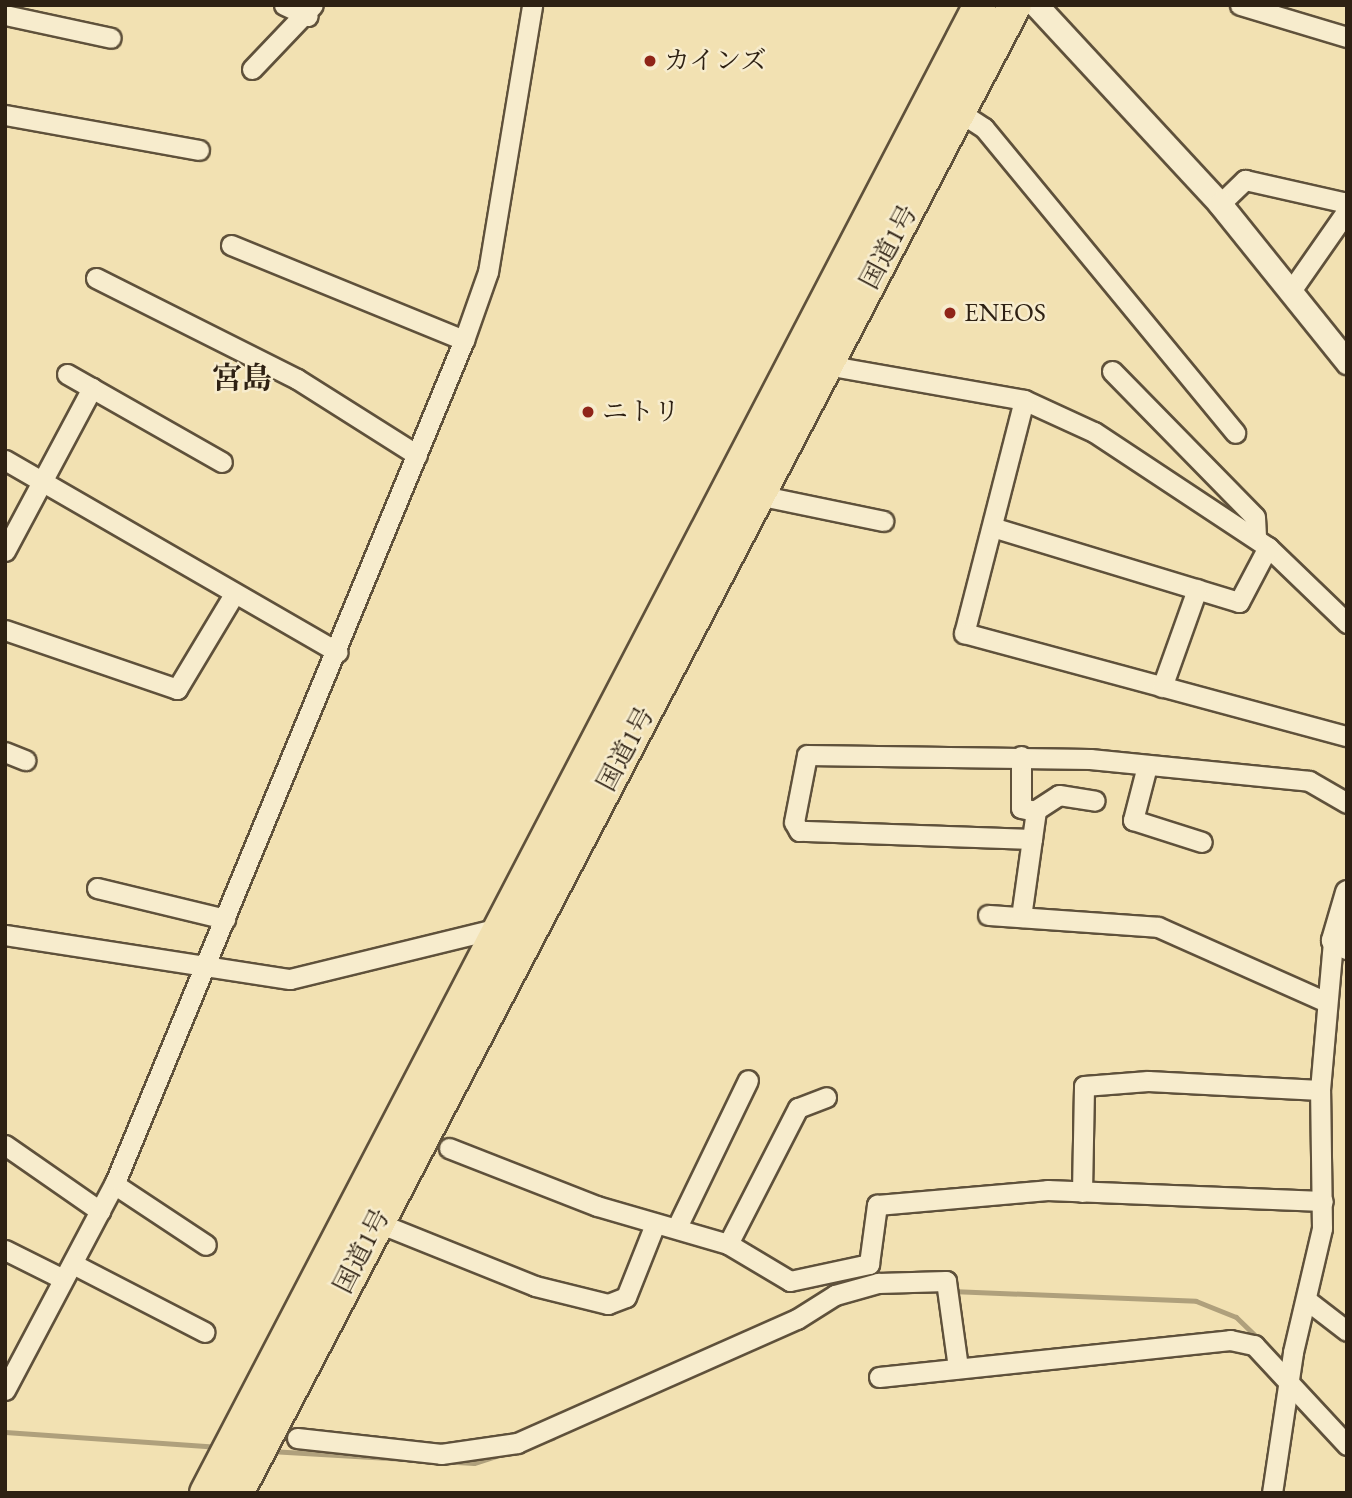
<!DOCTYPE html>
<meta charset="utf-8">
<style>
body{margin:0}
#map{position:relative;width:1352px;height:1498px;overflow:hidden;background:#f2e1b2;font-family:"EB Garamond","Noto Serif JP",serif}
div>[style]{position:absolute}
.stream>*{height:5px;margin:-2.5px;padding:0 2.5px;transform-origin:2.5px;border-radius:2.5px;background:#afa07c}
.roads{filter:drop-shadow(2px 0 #5f513b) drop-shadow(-2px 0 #5f513b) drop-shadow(0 2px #5f513b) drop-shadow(0 -2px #5f513b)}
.minor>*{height:19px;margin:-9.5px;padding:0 9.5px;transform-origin:9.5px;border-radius:9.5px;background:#f7eccd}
.tertiary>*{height:23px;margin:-11.5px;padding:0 11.5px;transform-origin:11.5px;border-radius:11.5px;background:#f7eccd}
.trunk>*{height:32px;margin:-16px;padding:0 16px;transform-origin:16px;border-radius:16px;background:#f2e1b2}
.dots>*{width:19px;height:19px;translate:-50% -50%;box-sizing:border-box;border:4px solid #f7eccd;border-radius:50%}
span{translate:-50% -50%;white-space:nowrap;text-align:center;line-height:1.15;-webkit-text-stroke:5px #f7eccd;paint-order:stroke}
.poi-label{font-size:26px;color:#2e2113}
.left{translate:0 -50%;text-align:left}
.street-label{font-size:26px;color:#2e2113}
.quarter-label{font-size:30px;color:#2e2113;font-weight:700}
.frame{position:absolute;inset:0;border:7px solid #2e2113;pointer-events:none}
</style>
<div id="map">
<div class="stream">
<i style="left:951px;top:1291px;width:245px;rotate:2.3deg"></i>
<i style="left:1196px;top:1301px;width:43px;rotate:21.8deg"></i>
<i style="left:1236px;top:1317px;width:30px;rotate:44deg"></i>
<i style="left:5px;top:1432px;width:215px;rotate:4deg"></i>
<i style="left:270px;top:1451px;width:204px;rotate:3.4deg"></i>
<i style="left:474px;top:1463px;width:83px;rotate:-17.6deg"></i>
</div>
<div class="roads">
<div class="minor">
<i style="left:284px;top:5px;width:26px;rotate:25deg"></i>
<i style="left:1240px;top:5px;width:112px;rotate:16.7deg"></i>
<i style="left:5px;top:15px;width:108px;rotate:12.2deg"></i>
<i style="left:252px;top:69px;width:88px;rotate:-46.4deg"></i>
<i style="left:961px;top:113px;width:27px;rotate:33deg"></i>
<i style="left:984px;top:128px;width:395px;rotate:50.5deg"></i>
<i style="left:5px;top:115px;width:197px;rotate:10.2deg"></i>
<i style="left:1220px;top:204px;width:35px;rotate:-44deg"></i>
<i style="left:1245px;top:180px;width:100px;rotate:12.7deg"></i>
<i style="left:1343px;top:202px;width:10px;rotate:73deg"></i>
<i style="left:1346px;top:212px;width:93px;rotate:124.9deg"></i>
<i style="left:231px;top:245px;width:252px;rotate:22.2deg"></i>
<i style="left:96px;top:278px;width:225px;rotate:26.7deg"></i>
<i style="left:297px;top:379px;width:142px;rotate:32.3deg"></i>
<i style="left:826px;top:365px;width:201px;rotate:10deg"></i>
<i style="left:1024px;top:400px;width:77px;rotate:24.6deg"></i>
<i style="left:1094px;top:432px;width:209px;rotate:33.5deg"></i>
<i style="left:1268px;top:547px;width:110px;rotate:43.9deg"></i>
<i style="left:1112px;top:371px;width:204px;rotate:45.6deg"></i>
<i style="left:1255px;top:517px;width:21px;rotate:87deg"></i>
<i style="left:67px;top:374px;width:178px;rotate:29.6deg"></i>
<i style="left:1024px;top:400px;width:241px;rotate:104.4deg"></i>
<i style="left:964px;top:633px;width:397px;rotate:15.1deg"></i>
<i style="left:5px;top:460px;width:384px;rotate:30deg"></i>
<i style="left:758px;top:495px;width:128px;rotate:11.7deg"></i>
<i style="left:992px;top:527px;width:258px;rotate:16.9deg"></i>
<i style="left:1239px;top:602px;width:62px;rotate:-62.2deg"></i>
<i style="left:5px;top:551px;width:185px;rotate:-61.9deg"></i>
<i style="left:5px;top:630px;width:182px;rotate:18.9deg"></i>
<i style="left:177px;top:689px;width:111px;rotate:-59deg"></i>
<i style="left:1162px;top:687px;width:104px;rotate:-70.3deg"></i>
<i style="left:5px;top:752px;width:22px;rotate:22deg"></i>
<i style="left:1021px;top:756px;width:52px;rotate:90deg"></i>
<i style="left:1021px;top:808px;width:14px;rotate:12deg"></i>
<i style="left:1147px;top:766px;width:56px;rotate:104.5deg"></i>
<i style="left:1133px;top:820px;width:72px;rotate:17.7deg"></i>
<i style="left:1032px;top:839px;width:29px;rotate:-82deg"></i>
<i style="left:1036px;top:810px;width:27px;rotate:-33deg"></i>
<i style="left:1059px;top:795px;width:36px;rotate:9deg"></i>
<i style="left:97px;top:888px;width:132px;rotate:13.6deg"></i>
<i style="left:988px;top:915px;width:170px;rotate:4deg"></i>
<i style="left:1158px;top:927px;width:182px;rotate:24deg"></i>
<i style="left:1021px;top:917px;width:79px;rotate:-82deg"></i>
<i style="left:1032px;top:839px;width:233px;rotate:-178deg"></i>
<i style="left:799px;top:831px;width:10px;rotate:-119deg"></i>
<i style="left:794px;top:822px;width:68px;rotate:-79deg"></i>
<i style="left:807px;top:755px;width:283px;rotate:0.8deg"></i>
<i style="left:1090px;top:759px;width:220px;rotate:5.7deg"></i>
<i style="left:1309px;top:781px;width:44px;rotate:30.1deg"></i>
<i style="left:5px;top:935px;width:288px;rotate:8.8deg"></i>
<i style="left:290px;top:979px;width:216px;rotate:-13.7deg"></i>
<i style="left:5px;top:1145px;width:116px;rotate:34.8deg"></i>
<i style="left:449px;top:1148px;width:159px;rotate:21.4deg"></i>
<i style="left:597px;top:1206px;width:136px;rotate:16.2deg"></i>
<i style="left:728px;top:1244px;width:72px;rotate:30.8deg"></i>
<i style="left:790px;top:1281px;width:81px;rotate:-12.1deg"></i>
<i style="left:869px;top:1264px;width:60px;rotate:-82.3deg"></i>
<i style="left:877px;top:1205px;width:171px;rotate:-5deg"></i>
<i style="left:1047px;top:1190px;width:276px;rotate:2.3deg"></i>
<i style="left:114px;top:1184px;width:110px;rotate:33.5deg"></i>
<i style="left:1082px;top:1192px;width:106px;rotate:-88.9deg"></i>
<i style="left:1084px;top:1086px;width:64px;rotate:-4.5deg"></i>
<i style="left:1148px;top:1081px;width:172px;rotate:3deg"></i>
<i style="left:376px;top:1222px;width:171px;rotate:21.9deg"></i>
<i style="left:535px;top:1286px;width:75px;rotate:13.9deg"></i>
<i style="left:608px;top:1304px;width:19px;rotate:-21deg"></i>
<i style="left:626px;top:1297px;width:79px;rotate:-68.3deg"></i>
<i style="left:677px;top:1227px;width:163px;rotate:-64.2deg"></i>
<i style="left:728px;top:1244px;width:153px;rotate:-62.8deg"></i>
<i style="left:798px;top:1108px;width:30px;rotate:-21deg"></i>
<i style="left:5px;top:1250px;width:65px;rotate:26.6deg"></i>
<i style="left:73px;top:1264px;width:148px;rotate:27.3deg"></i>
<i style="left:1308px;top:1301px;width:49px;rotate:37.6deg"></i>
<i style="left:879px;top:1377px;width:353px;rotate:-6deg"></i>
<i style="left:1230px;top:1340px;width:25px;rotate:12deg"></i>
<i style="left:1254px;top:1345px;width:137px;rotate:47.1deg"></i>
<i style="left:5px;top:1390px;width:238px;rotate:-62.1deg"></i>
<i style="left:116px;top:1180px;width:909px;rotate:-67.5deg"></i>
<i style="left:464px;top:340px;width:72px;rotate:-70.6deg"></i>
<i style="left:488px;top:272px;width:271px;rotate:-80.6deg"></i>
<i style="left:297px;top:1438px;width:145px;rotate:6.3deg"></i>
<i style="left:441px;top:1454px;width:77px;rotate:-8.2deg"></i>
<i style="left:517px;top:1443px;width:306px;rotate:-23.9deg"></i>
<i style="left:797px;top:1319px;width:45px;rotate:-32.3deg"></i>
<i style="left:835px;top:1295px;width:45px;rotate:-15.6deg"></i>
<i style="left:878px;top:1283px;width:68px;rotate:-1.7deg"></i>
<i style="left:946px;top:1281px;width:88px;rotate:82.1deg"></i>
<i style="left:1272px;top:1493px;width:143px;rotate:-81.5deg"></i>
<i style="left:1293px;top:1352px;width:127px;rotate:-76.8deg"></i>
<i style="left:1322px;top:1228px;width:138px;rotate:-90.8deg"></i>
<i style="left:1320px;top:1090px;width:151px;rotate:-85deg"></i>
</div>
<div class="tertiary">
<i style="left:1036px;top:5px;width:271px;rotate:47.2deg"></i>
<i style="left:1220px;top:204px;width:203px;rotate:51.2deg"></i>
<i style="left:1347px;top:892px;width:50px;rotate:106.3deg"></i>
<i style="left:1333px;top:940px;width:16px;rotate:27deg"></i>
</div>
<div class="trunk">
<i style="left:206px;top:1493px;width:1677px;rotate:-62.52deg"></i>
<i style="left:237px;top:1493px;width:1679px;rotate:-62.4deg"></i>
</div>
</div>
<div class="dots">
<i style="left:650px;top:61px;background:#8f2418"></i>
<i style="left:950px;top:313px;background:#8f2418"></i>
<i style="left:588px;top:412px;background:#8f2418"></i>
</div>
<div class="poi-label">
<span class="left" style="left:664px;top:61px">カインズ</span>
<span class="left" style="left:964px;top:313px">ENEOS</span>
<span class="left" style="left:602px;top:412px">ニトリ</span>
</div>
<div class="street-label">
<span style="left:889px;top:247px;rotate:-62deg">国道1号</span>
<span style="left:626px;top:749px;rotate:-62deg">国道1号</span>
<span style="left:362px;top:1251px;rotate:-63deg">国道1号</span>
</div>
<div class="quarter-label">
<span style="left:242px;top:378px">宮島</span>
</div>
<div class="frame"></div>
</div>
